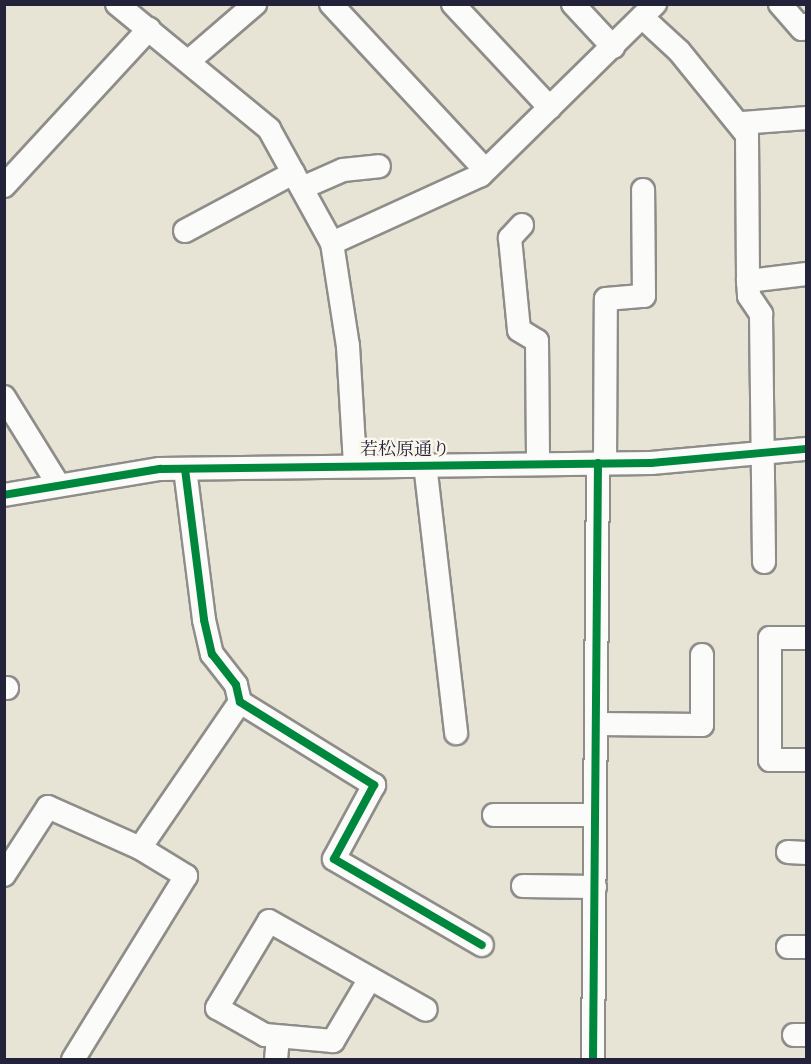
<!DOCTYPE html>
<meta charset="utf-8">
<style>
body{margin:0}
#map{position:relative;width:811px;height:1064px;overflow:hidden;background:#e7e4d5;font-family:"Old Standard TT","Noto Serif JP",serif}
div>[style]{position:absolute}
.roads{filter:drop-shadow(2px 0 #8e8d89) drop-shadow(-2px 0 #8e8d89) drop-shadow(0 2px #8e8d89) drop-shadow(0 -2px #8e8d89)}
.minor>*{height:22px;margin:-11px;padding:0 11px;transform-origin:11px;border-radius:11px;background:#fbfbf9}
.cycleway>*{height:8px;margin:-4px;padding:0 4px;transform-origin:4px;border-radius:4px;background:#00873e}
span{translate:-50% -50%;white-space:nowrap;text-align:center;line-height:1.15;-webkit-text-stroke:4.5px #fbf7ec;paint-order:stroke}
.street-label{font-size:18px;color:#22223b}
.frame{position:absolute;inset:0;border:6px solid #22223b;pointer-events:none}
</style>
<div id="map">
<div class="roads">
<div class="minor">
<i style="left:117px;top:4px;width:197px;rotate:39.4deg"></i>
<i style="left:269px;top:129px;width:130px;rotate:61.1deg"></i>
<i style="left:332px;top:243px;width:104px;rotate:81.2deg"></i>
<i style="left:348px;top:346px;width:119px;rotate:86.6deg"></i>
<i style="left:331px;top:4px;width:226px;rotate:47.1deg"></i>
<i style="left:453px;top:4px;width:142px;rotate:47deg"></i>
<i style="left:573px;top:4px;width:59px;rotate:47.1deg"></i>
<i style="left:780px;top:4px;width:33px;rotate:49deg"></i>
<i style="left:802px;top:29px;width:6px;rotate:-45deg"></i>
<i style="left:642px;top:17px;width:50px;rotate:42.6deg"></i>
<i style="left:679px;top:51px;width:108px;rotate:51deg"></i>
<i style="left:747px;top:135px;width:146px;rotate:89.6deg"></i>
<i style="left:748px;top:281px;width:15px;rotate:86deg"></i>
<i style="left:749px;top:296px;width:22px;rotate:56deg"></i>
<i style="left:761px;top:314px;width:248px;rotate:89.3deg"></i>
<i style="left:190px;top:60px;width:86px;rotate:-40.7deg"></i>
<i style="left:741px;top:123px;width:65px;rotate:-4.4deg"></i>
<i style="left:4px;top:186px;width:214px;rotate:-47.3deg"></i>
<i style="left:302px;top:188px;width:45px;rotate:-23.7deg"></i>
<i style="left:343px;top:170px;width:36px;rotate:-6deg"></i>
<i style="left:522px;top:225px;width:18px;rotate:133deg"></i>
<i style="left:510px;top:238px;width:92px;rotate:84.4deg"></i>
<i style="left:519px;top:330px;width:21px;rotate:31deg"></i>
<i style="left:537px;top:341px;width:123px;rotate:89.5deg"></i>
<i style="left:185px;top:231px;width:123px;rotate:-28.2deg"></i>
<i style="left:332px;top:243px;width:164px;rotate:-24.5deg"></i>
<i style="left:481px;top:175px;width:244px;rotate:-44.5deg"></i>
<i style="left:748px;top:281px;width:58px;rotate:-6.9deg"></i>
<i style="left:4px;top:397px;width:102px;rotate:58.2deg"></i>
<i style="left:605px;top:463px;width:164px;rotate:-89.7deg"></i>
<i style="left:606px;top:299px;width:38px;rotate:-5deg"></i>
<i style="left:644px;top:296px;width:106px;rotate:-90.5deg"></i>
<i style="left:425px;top:464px;width:271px;rotate:83.4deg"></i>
<i style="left:185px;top:469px;width:152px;rotate:82.8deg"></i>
<i style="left:204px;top:620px;width:35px;rotate:77deg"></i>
<i style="left:212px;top:654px;width:39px;rotate:52deg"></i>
<i style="left:236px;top:685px;width:17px;rotate:77deg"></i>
<i style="left:240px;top:702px;width:158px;rotate:31.8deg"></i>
<i style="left:374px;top:785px;width:84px;rotate:118.4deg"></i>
<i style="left:334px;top:859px;width:171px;rotate:30.2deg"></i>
<i style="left:4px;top:495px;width:158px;rotate:-9.5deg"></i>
<i style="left:160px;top:469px;width:491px;rotate:-0.7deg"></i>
<i style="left:651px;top:463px;width:156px;rotate:-5.2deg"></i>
<i style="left:806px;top:638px;width:36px;rotate:180deg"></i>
<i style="left:770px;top:638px;width:122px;rotate:90deg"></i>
<i style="left:770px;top:760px;width:36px"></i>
<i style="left:4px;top:688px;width:3px"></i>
<i style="left:596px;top:724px;width:106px;rotate:0.5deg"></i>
<i style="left:702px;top:725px;width:70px;rotate:-90deg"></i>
<i style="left:494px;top:815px;width:100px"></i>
<i style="left:140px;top:848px;width:177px;rotate:-55.6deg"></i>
<i style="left:788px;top:852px;width:18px;rotate:3deg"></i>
<i style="left:4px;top:875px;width:81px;rotate:-57.1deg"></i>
<i style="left:48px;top:807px;width:101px;rotate:24deg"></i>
<i style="left:140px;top:848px;width:54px;rotate:31.3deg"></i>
<i style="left:186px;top:876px;width:216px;rotate:121.6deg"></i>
<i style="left:523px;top:886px;width:72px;rotate:0.8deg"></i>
<i style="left:788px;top:947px;width:18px"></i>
<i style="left:369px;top:980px;width:71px;rotate:120.5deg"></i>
<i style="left:333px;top:1041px;width:68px;rotate:-175deg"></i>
<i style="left:265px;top:1035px;width:55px;rotate:-150.6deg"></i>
<i style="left:217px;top:1008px;width:101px;rotate:-59.1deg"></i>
<i style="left:269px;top:921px;width:180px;rotate:29.5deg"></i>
<i style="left:794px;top:1035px;width:12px"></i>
<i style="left:276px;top:1060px;width:22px;rotate:-85deg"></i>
<i style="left:593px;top:1060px;width:597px;rotate:-89.52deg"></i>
</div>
</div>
<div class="cycleway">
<i style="left:185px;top:469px;width:152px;rotate:82.8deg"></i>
<i style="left:204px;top:620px;width:35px;rotate:77deg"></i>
<i style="left:212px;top:654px;width:39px;rotate:52deg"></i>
<i style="left:236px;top:685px;width:17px;rotate:77deg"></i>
<i style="left:240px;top:702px;width:158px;rotate:31.8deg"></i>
<i style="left:374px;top:785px;width:84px;rotate:118.4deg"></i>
<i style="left:334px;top:859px;width:171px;rotate:30.2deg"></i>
<i style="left:4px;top:495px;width:158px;rotate:-9.5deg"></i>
<i style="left:160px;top:469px;width:491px;rotate:-0.7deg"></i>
<i style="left:651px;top:463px;width:156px;rotate:-5.2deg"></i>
<i style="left:593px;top:1060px;width:597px;rotate:-89.52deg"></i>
</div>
<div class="street-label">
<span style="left:405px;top:450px">若松原通り</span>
</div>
<div class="frame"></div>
</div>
